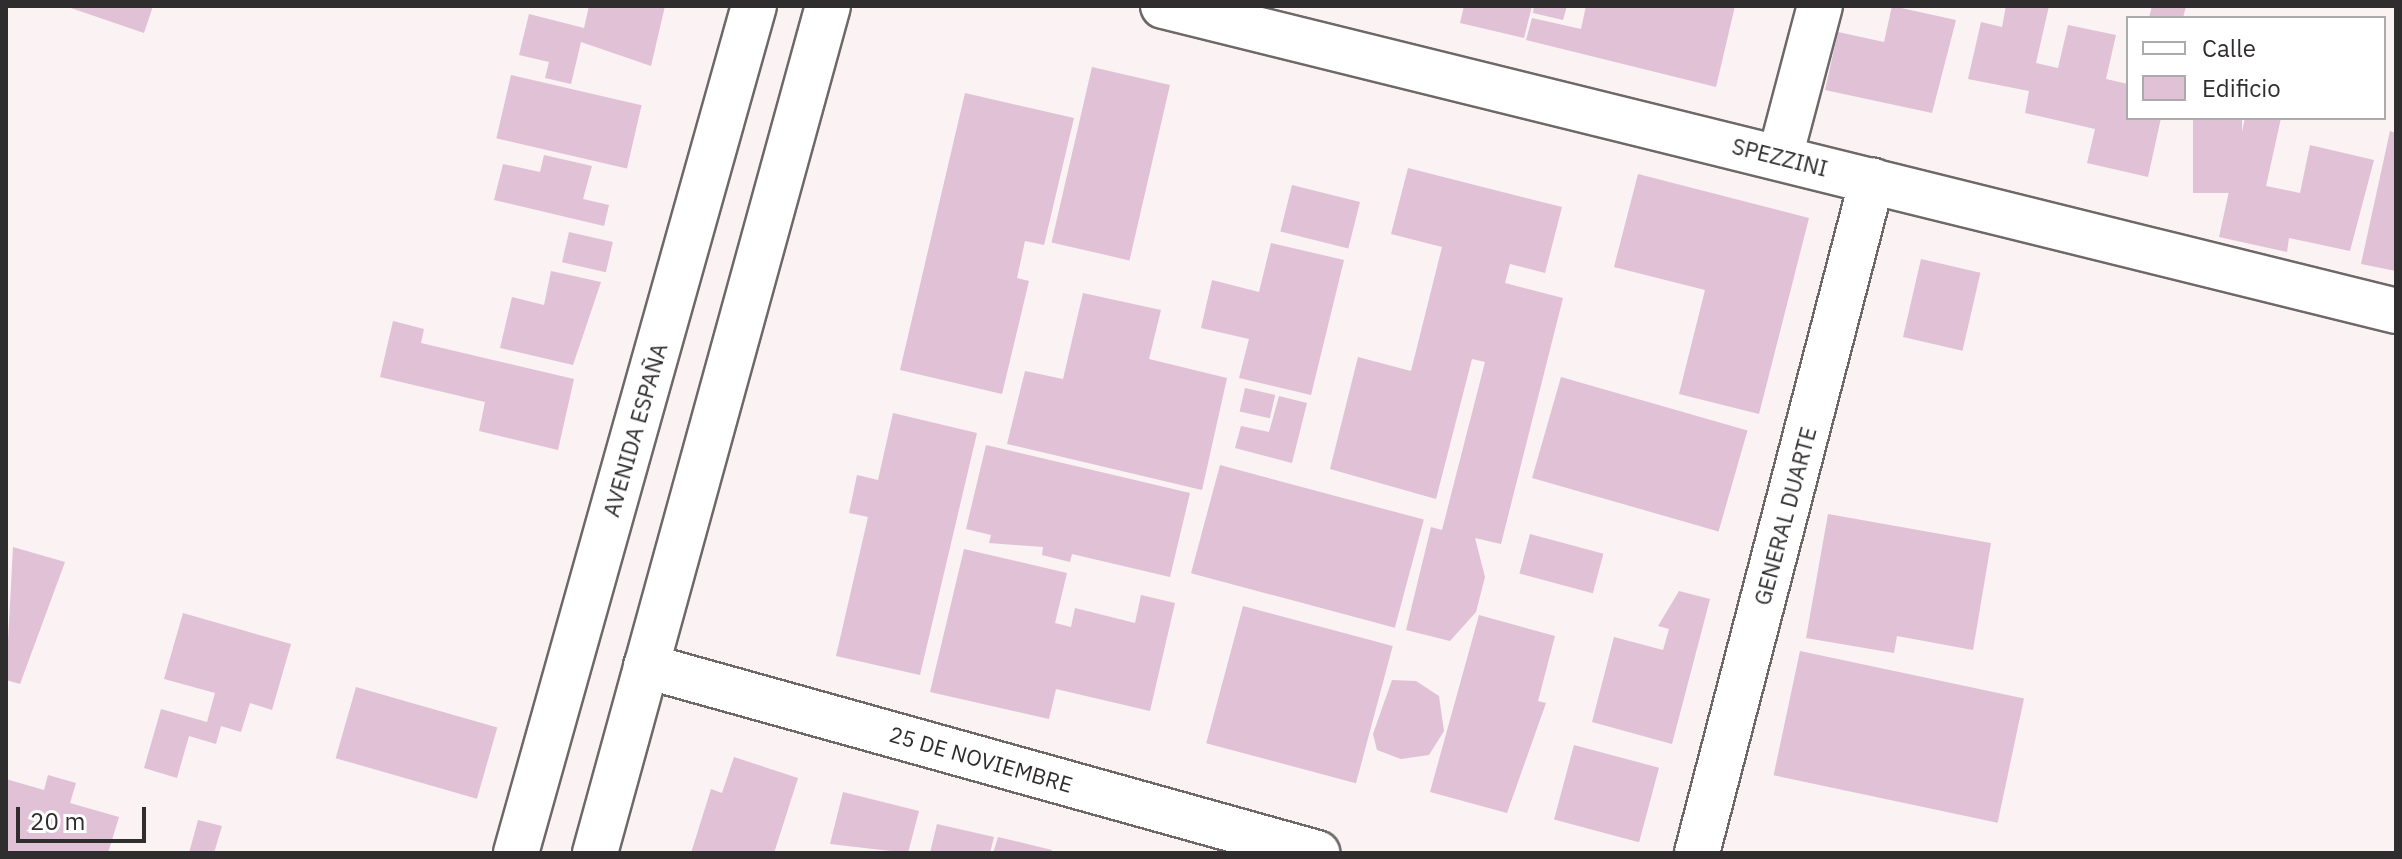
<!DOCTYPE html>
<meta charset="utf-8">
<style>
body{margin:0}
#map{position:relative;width:2402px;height:859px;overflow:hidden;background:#faf2f3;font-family:"IBM Plex Sans",sans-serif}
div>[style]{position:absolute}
.building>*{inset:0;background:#e1c1d5;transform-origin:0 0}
.roads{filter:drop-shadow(2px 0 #6e6869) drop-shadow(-2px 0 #6e6869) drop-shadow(0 2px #6e6869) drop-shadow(0 -2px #6e6869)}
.minor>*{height:44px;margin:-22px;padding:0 22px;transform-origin:22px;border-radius:22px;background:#fff}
span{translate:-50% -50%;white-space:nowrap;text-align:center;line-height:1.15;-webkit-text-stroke:6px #fff;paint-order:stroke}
.street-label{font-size:22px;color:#302d2e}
.frame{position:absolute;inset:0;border:8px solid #302d2e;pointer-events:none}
.legend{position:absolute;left:2126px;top:16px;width:260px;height:104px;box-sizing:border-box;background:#fff;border:2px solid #acabab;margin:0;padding:10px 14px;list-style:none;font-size:24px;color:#302d2e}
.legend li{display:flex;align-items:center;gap:16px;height:40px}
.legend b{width:40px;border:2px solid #acabab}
.scale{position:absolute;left:16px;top:807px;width:130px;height:36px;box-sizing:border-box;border:4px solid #302d2e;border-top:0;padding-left:10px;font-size:24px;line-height:28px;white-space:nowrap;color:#302d2e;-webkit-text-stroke:6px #fff;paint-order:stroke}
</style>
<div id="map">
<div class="building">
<i style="clip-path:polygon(65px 6px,153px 6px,144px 33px)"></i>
<i style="clip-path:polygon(589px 6px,665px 6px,651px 66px,581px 42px,571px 84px,545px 78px,549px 62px,519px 55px,529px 14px,584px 28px)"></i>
<i style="clip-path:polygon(1464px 6px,1532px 6px,1524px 38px,1460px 23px)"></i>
<i style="clip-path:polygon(1534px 6px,1567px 6px,1563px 20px,1533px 13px)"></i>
<i style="clip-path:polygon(1586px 6px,1735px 6px,1716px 87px,1526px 40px,1532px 18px,1581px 29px)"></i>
<i style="clip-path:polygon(1892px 6px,1956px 20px,1932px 113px,1825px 90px,1838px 32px,1884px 42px)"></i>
<i style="clip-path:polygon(2006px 6px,2049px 6px,2036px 63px,2058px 68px,2068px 25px,2116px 35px,2106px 79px,2128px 84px,2128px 118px,2161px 118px,2148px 177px,2087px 163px,2095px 129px,2025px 113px,2029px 91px,1968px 79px,1981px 22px,2002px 27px)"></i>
<i style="clip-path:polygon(2152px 6px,2186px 6px,2183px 18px,2149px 18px)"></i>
<i style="left:1092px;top:67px;width:80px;height:180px;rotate:13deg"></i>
<i style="left:511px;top:75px;width:134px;height:65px;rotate:13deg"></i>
<i style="clip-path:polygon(965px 93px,1074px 118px,1044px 245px,1025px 241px,1017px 278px,1029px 281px,1002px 394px,900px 370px)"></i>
<i style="left:2193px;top:118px;width:49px;height:75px"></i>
<i style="clip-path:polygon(2245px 118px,2281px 118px,2266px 186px,2300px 193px,2310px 145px,2374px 160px,2350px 251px,2289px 238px,2287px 252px,2219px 237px)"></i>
<i style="clip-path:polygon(2390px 131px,2396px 133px,2396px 271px,2361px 264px)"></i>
<i style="clip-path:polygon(544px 155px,592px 166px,583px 199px,609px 205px,604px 226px,494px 200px,503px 164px,540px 172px)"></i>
<i style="clip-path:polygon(1408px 168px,1562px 207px,1545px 273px,1510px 264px,1505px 283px,1563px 298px,1501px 544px,1475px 538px,1485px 577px,1476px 612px,1450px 641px,1406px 630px,1431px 527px,1442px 530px,1485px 362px,1472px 359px,1436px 499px,1330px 469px,1358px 357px,1411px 371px,1442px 247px,1391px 234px)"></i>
<i style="clip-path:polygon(1638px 174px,1809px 218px,1759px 414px,1679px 394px,1705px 290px,1614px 267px)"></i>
<i style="left:1292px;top:185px;width:70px;height:48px;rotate:14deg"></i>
<i style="left:569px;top:232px;width:45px;height:31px;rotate:13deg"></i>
<i style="clip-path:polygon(1271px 243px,1344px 260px,1311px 395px,1239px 378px,1249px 339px,1201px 328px,1212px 280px,1259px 292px)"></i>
<i style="left:1921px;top:259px;width:61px;height:80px;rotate:13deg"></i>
<i style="clip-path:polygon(551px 271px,601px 282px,573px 365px,500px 348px,512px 297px,544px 305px)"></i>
<i style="clip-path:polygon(1083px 293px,1161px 310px,1149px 359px,1227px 378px,1202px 490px,1007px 444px,1025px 371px,1063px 379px)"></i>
<i style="clip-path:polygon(393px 321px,424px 329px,421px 343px,574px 379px,558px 450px,479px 431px,485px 402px,380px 377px)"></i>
<i style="left:1561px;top:377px;width:194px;height:105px;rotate:16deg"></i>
<i style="left:1245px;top:388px;width:31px;height:24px;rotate:13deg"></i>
<i style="clip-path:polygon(1279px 396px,1307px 403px,1292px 463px,1235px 448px,1241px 426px,1269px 432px)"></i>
<i style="clip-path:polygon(893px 413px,977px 433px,920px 675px,836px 656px,868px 517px,849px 513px,857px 475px,878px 480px)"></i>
<i style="clip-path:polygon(986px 445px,1190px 493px,1170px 577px,1072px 554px,1070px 562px,1042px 555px,1043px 547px,989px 543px,991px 535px,966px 529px)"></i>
<i style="left:1220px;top:465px;width:211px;height:112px;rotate:15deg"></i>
<i style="clip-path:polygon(1828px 514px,1991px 543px,1973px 650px,1897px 636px,1894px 653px,1806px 638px)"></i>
<i style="left:1530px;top:534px;width:76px;height:41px;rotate:15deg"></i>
<i style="clip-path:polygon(13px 547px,65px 562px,20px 684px,6px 680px)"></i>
<i style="clip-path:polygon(964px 549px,1067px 573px,1055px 623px,1071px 627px,1075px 608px,1135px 623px,1141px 595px,1175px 603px,1150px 711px,1056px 689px,1049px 719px,930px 692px)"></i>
<i style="clip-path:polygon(1679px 591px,1710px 599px,1672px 744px,1592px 722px,1614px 637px,1663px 650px,1669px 629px,1658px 626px)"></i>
<i style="left:1243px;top:606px;width:155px;height:142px;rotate:15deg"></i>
<i style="clip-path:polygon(183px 613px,291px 644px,272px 710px,250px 703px,241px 732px,221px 726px,216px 744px,189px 736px,177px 778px,144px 768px,161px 709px,207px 722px,215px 693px,164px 679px)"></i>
<i style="clip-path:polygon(1479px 615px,1555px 636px,1538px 701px,1546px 703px,1507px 813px,1430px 792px)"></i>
<i style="left:1800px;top:651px;width:229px;height:127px;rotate:12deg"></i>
<i style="clip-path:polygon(1392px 680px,1416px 681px,1439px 696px,1444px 731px,1429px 755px,1401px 759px,1377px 750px,1373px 734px)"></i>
<i style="left:356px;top:687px;width:147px;height:74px;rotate:16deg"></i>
<i style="left:1574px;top:745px;width:88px;height:77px;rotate:15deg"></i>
<i style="clip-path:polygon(734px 757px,798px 778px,774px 853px,691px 853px,711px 789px,722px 793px)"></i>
<i style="clip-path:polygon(48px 775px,76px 783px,70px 803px,119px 817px,108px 853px,6px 852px,6px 779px,44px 790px)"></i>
<i style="clip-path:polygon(843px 792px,919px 811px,908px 853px,830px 844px)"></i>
<i style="clip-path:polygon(198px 820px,222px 826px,214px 853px,189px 853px)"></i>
<i style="clip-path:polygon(937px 824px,994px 837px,990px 853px,930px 853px)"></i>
<i style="clip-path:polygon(998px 837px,1052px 850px,1051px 853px,993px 853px)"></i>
</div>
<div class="roads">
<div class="minor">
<i style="left:1163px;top:6px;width:1270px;rotate:13.89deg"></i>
<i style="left:1780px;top:157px;width:156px;rotate:-75.2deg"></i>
<i style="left:646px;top:666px;width:697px;rotate:15.57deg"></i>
<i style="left:516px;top:853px;width:880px;rotate:-74.31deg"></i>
<i style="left:595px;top:853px;width:878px;rotate:-74.62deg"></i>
<i style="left:1697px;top:853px;width:695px;rotate:-75.42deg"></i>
</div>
</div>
<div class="street-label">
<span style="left:1780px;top:157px;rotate:14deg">SPEZZINI</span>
<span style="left:635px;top:430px;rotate:-74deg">AVENIDA ESPAÑA</span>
<span style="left:1785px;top:516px;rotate:-75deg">GENERAL DUARTE</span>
<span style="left:981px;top:759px;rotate:16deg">25 DE NOVIEMBRE</span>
</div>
<div class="frame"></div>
<ul class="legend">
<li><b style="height:10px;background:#fff"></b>Calle</li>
<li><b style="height:22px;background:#e1c1d5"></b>Edificio</li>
</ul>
<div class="scale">20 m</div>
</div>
